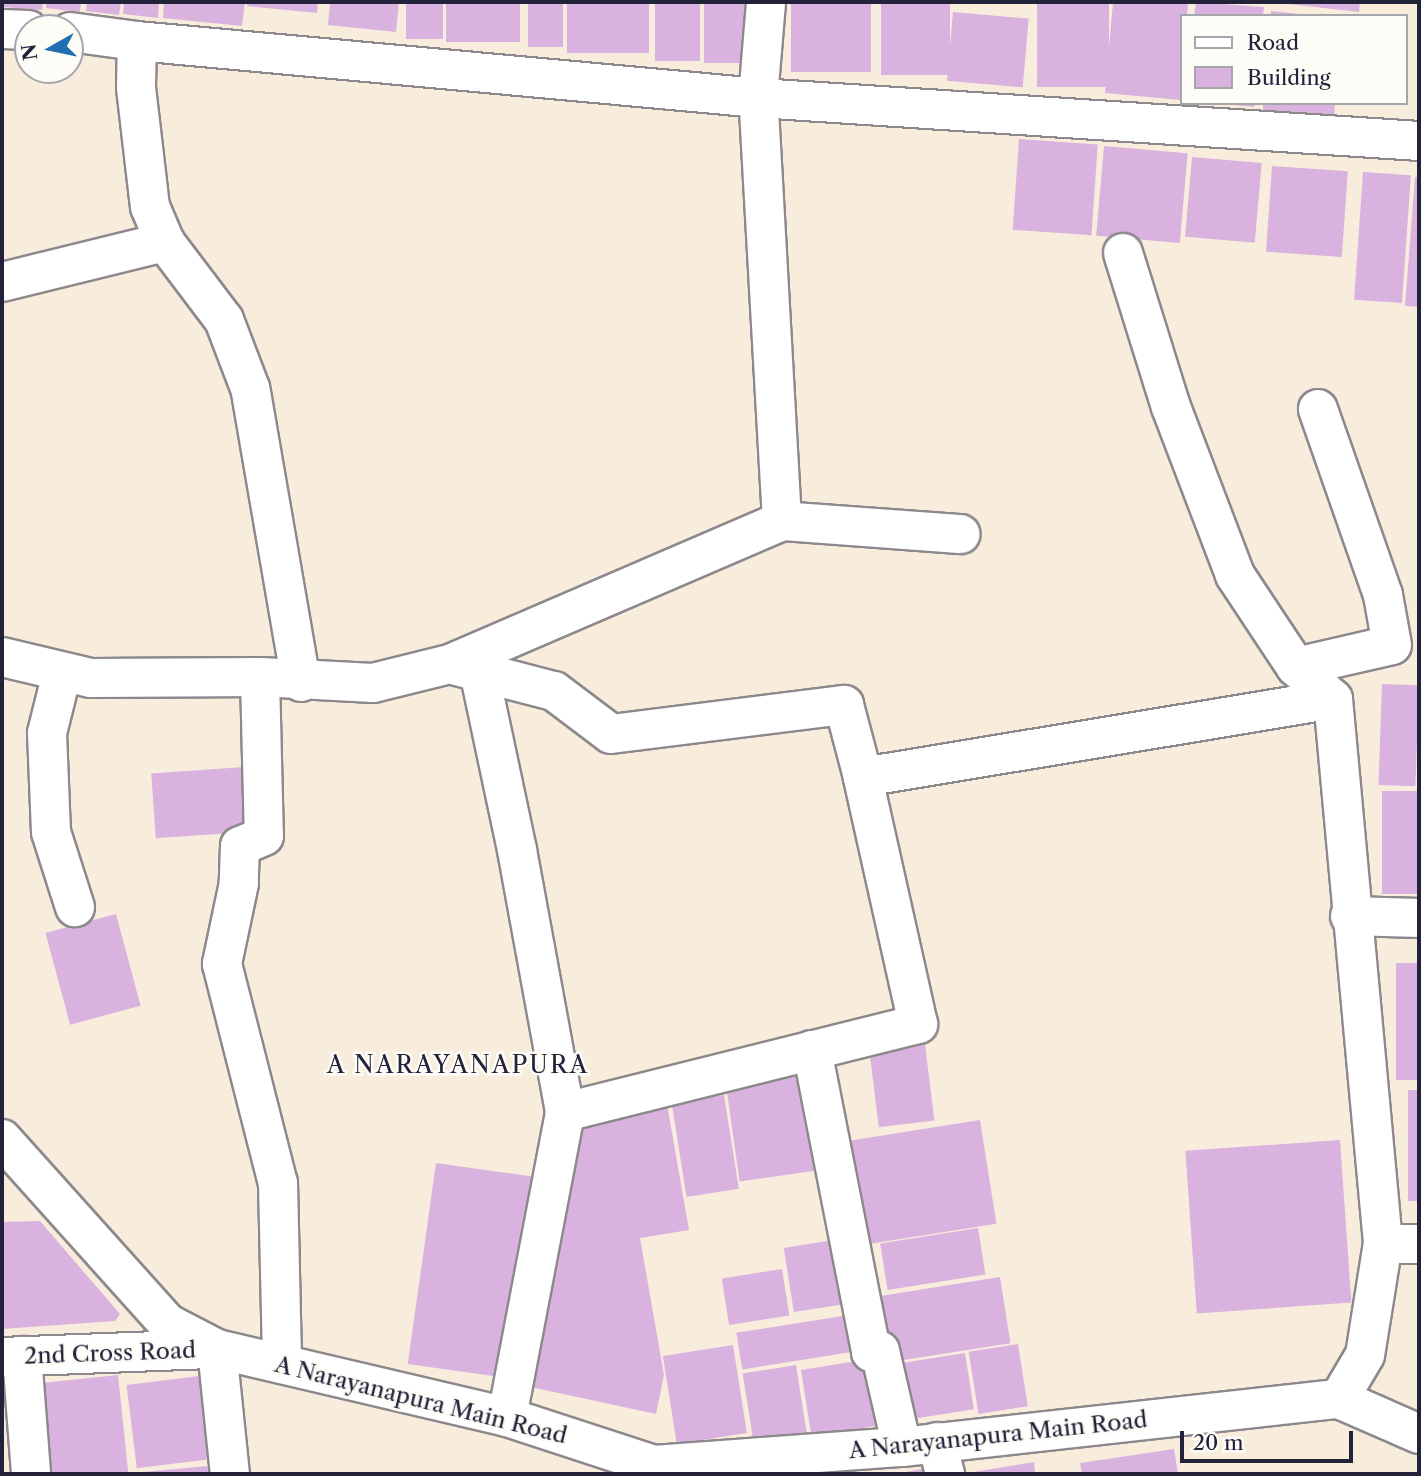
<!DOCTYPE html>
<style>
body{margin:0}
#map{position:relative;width:1421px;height:1476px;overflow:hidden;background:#f8eddc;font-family:"Libre Caslon Text",serif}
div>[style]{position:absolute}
.building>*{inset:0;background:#dab2df;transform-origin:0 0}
.roads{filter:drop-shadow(2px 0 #8d888c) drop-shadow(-2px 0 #8d888c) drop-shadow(0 2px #8d888c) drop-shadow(0 -2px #8d888c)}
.minor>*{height:38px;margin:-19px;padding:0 19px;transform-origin:19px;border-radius:19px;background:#fff}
span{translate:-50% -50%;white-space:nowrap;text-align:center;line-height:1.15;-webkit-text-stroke:5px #fdfcf7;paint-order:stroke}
.street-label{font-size:23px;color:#22223b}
.neighbourhood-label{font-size:24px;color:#22223b;letter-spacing:2px}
.frame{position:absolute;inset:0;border:4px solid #22223b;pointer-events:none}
.legend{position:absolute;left:1180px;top:14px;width:228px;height:91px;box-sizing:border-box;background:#fdfcf7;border:2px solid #a5a5ac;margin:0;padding:9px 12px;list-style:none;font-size:21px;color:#22223b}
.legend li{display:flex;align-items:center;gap:14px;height:35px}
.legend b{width:35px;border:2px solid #a5a5ac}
.north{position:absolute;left:14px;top:14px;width:70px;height:70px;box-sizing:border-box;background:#fdfcf7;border:2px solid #a5a5ac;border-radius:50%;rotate:261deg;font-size:19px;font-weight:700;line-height:28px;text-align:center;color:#22223b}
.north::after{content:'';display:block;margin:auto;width:24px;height:32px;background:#1f6fb2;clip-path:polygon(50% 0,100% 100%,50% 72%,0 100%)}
.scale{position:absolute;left:1180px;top:1431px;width:173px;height:32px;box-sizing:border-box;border:4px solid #22223b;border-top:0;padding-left:9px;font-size:21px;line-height:24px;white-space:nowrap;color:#22223b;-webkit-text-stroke:5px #fdfcf7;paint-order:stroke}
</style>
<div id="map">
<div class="building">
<i style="clip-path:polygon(3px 2px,43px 2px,42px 10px,3px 7px)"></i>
<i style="clip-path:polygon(46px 2px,81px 2px,80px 12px,46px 8px)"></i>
<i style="clip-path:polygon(87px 2px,121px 2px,119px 15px,86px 11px)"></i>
<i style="clip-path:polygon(124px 2px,159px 2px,158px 18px,123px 14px)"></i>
<i style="clip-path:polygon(164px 2px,245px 2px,242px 26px,163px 18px)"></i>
<i style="clip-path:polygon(248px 2px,318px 2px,317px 13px,247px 6px)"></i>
<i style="clip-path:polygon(330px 2px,399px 2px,396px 32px,328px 25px)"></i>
<i style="left:406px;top:2px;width:37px;height:37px"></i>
<i style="left:446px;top:2px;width:74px;height:40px"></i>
<i style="left:528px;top:2px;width:35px;height:45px"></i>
<i style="left:567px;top:2px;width:82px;height:51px"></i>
<i style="left:655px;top:2px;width:45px;height:59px"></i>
<i style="left:704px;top:2px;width:40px;height:61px"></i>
<i style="left:791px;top:2px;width:80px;height:70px"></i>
<i style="left:881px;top:2px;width:69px;height:73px"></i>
<i style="left:1037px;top:2px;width:72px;height:85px"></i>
<i style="clip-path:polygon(1113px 2px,1188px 2px,1187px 16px,1181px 16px,1180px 100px,1105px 93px)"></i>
<i style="clip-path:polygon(1196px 2px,1264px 7px,1263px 16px,1194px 16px)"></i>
<i style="clip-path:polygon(1271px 2px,1360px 2px,1359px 12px)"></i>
<i style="clip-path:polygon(1271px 11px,1300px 14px,1300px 16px,1271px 16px)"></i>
<i style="left:953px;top:12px;width:76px;height:69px;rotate:5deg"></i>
<i style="clip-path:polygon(1234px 103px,1255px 103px,1254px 107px,1234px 105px)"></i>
<i style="clip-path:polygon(1263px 103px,1335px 103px,1334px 117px,1263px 110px)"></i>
<i style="left:1019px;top:139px;width:79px;height:91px;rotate:4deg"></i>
<i style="left:1104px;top:146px;width:84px;height:90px;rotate:5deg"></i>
<i style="left:1192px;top:157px;width:70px;height:80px;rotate:5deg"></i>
<i style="left:1272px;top:166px;width:76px;height:86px;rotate:4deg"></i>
<i style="left:1363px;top:172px;width:48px;height:128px;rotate:4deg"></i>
<i style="clip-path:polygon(1415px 177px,1419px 177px,1419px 307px,1405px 306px)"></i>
<i style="left:1382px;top:684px;width:37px;height:101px;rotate:2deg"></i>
<i style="left:244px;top:767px;width:65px;height:93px;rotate:86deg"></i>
<i style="left:1382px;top:791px;width:37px;height:103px"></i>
<i style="left:116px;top:914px;width:95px;height:73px;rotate:75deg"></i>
<i style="left:1396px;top:963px;width:23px;height:117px"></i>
<i style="left:925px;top:1044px;width:77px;height:56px;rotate:83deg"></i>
<i style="left:807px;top:1072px;width:99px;height:82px;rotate:82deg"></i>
<i style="left:1408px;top:1090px;width:11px;height:111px"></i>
<i style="left:724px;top:1095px;width:95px;height:53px;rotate:81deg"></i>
<i style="clip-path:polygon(667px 1104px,689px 1230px,640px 1238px,664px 1375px,656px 1414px,526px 1386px,573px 1119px)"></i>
<i style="left:980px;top:1120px;width:105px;height:142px;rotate:81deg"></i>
<i style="left:1340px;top:1140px;width:163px;height:155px;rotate:86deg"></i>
<i style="left:436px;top:1163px;width:99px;height:203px;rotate:8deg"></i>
<i style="clip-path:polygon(40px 1221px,120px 1314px,115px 1321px,2px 1329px,2px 1222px)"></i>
<i style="left:978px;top:1228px;width:47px;height:99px;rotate:81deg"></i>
<i style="left:840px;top:1239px;width:65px;height:57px;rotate:81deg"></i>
<i style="left:782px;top:1269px;width:47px;height:61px;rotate:81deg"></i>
<i style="left:1000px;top:1277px;width:67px;height:121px;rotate:81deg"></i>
<i style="left:849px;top:1315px;width:37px;height:114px;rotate:81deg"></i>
<i style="left:1018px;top:1344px;width:63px;height:50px;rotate:81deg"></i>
<i style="left:733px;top:1345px;width:89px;height:71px;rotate:81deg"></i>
<i style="left:965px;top:1353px;width:57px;height:69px;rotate:81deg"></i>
<i style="left:876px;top:1358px;width:67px;height:76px;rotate:81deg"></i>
<i style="left:796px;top:1365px;width:71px;height:54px;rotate:81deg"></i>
<i style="left:118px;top:1375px;width:100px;height:80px;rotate:84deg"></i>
<i style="left:199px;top:1376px;width:84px;height:73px;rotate:83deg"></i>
<i style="clip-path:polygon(1174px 1449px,1178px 1474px,1082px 1474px,1080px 1463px)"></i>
<i style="clip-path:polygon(1034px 1462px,1035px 1474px,967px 1474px,967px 1473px)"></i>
<i style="clip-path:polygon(208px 1466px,209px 1474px,143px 1474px,142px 1472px)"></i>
<i style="clip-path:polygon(933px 1467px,935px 1474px,900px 1474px,900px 1473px)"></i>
</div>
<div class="roads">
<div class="minor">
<i style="left:2px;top:29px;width:26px;rotate:2deg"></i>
<i style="left:70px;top:32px;width:68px;rotate:7.7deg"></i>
<i style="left:1123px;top:253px;width:161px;rotate:72.7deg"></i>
<i style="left:1171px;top:407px;width:180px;rotate:69.1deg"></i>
<i style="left:1235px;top:575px;width:110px;rotate:56.5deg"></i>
<i style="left:1296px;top:667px;width:49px;rotate:40.9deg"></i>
<i style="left:1333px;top:699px;width:546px;rotate:84.75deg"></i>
<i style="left:1383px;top:1243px;width:113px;rotate:99.1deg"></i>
<i style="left:1365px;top:1355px;width:51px;rotate:120.6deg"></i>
<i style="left:2px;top:282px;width:168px;rotate:-13.8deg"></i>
<i style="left:782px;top:521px;width:179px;rotate:4.2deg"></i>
<i style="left:2px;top:657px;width:91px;rotate:13.3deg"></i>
<i style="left:91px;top:678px;width:169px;rotate:-0.3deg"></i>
<i style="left:260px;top:677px;width:113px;rotate:3deg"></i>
<i style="left:373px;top:683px;width:79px;rotate:-13.9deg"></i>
<i style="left:450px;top:664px;width:361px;rotate:-23.3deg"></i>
<i style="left:782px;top:521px;width:424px;rotate:-93.2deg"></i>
<i style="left:758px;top:98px;width:96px;rotate:-85.2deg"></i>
<i style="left:457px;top:666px;width:100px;rotate:14.5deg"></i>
<i style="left:554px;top:691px;width:71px;rotate:37deg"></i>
<i style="left:611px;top:734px;width:235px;rotate:-7.1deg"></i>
<i style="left:844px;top:705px;width:74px;rotate:75.2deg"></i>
<i style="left:1296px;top:667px;width:98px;rotate:-12.9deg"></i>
<i style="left:1392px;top:645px;width:51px;rotate:-100.2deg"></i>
<i style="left:1383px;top:595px;width:197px;rotate:-109.3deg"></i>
<i style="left:479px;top:671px;width:183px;rotate:78deg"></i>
<i style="left:517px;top:850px;width:266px;rotate:79.6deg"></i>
<i style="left:565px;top:1112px;width:364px;rotate:-14deg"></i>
<i style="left:918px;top:1024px;width:253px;rotate:-102.6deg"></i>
<i style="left:863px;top:777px;width:476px;rotate:-9.4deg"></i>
<i style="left:62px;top:673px;width:62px;rotate:104deg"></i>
<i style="left:47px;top:733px;width:99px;rotate:87.7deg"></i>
<i style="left:51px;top:832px;width:79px;rotate:72.3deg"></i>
<i style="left:260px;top:677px;width:159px;rotate:88.6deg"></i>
<i style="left:264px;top:836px;width:26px;rotate:157deg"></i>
<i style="left:240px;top:846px;width:37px;rotate:92deg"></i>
<i style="left:239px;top:883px;width:83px;rotate:101.9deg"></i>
<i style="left:222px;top:964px;width:226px;rotate:75.7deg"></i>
<i style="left:278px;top:1183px;width:181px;rotate:88.7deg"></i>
<i style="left:301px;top:682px;width:298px;rotate:-99.8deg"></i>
<i style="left:250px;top:388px;width:73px;rotate:-110.9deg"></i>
<i style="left:224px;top:320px;width:98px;rotate:-127.1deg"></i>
<i style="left:165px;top:242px;width:38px;rotate:-113deg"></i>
<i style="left:150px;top:207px;width:121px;rotate:-96.7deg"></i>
<i style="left:136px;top:87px;width:46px;rotate:-88.8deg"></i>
<i style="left:137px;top:41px;width:624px;rotate:5.24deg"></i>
<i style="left:758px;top:98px;width:662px;rotate:3.72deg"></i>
<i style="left:1350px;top:916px;width:69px;rotate:1.7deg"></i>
<i style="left:812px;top:1050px;width:308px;rotate:78.9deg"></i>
<i style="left:871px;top:1352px;width:9px;rotate:-6deg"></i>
<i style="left:880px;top:1351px;width:98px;rotate:77.1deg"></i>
<i style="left:2px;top:1139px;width:247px;rotate:48.1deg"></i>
<i style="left:167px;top:1323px;width:56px;rotate:27.5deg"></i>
<i style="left:217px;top:1349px;width:298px;rotate:13.2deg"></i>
<i style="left:507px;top:1417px;width:155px;rotate:18.1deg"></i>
<i style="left:654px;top:1465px;width:249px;rotate:-4.2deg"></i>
<i style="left:902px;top:1447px;width:440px;rotate:-6.3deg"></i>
<i style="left:1339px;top:1399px;width:87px;rotate:23.6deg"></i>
<i style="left:1383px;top:1243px;width:36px;rotate:2deg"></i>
<i style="left:217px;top:1349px;width:126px;rotate:84.1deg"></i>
<i style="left:22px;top:1356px;width:118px;rotate:85.6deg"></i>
<i style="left:2px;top:1357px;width:213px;rotate:-2.2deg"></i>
<i style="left:507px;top:1417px;width:310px;rotate:-79.2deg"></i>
<i style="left:937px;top:1442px;width:33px;rotate:76deg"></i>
</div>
</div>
<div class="street-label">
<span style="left:110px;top:1353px;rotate:-2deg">2nd Cross Road</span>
<span style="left:421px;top:1400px;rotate:14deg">A Narayanapura Main Road</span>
<span style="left:998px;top:1435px;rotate:-6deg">A Narayanapura Main Road</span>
</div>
<div class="neighbourhood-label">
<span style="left:458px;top:1065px">A NARAYANAPURA</span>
</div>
<div class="frame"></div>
<ul class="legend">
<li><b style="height:9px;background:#fff"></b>Road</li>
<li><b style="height:19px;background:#dab2df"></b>Building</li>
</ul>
<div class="north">N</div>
<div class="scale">20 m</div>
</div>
